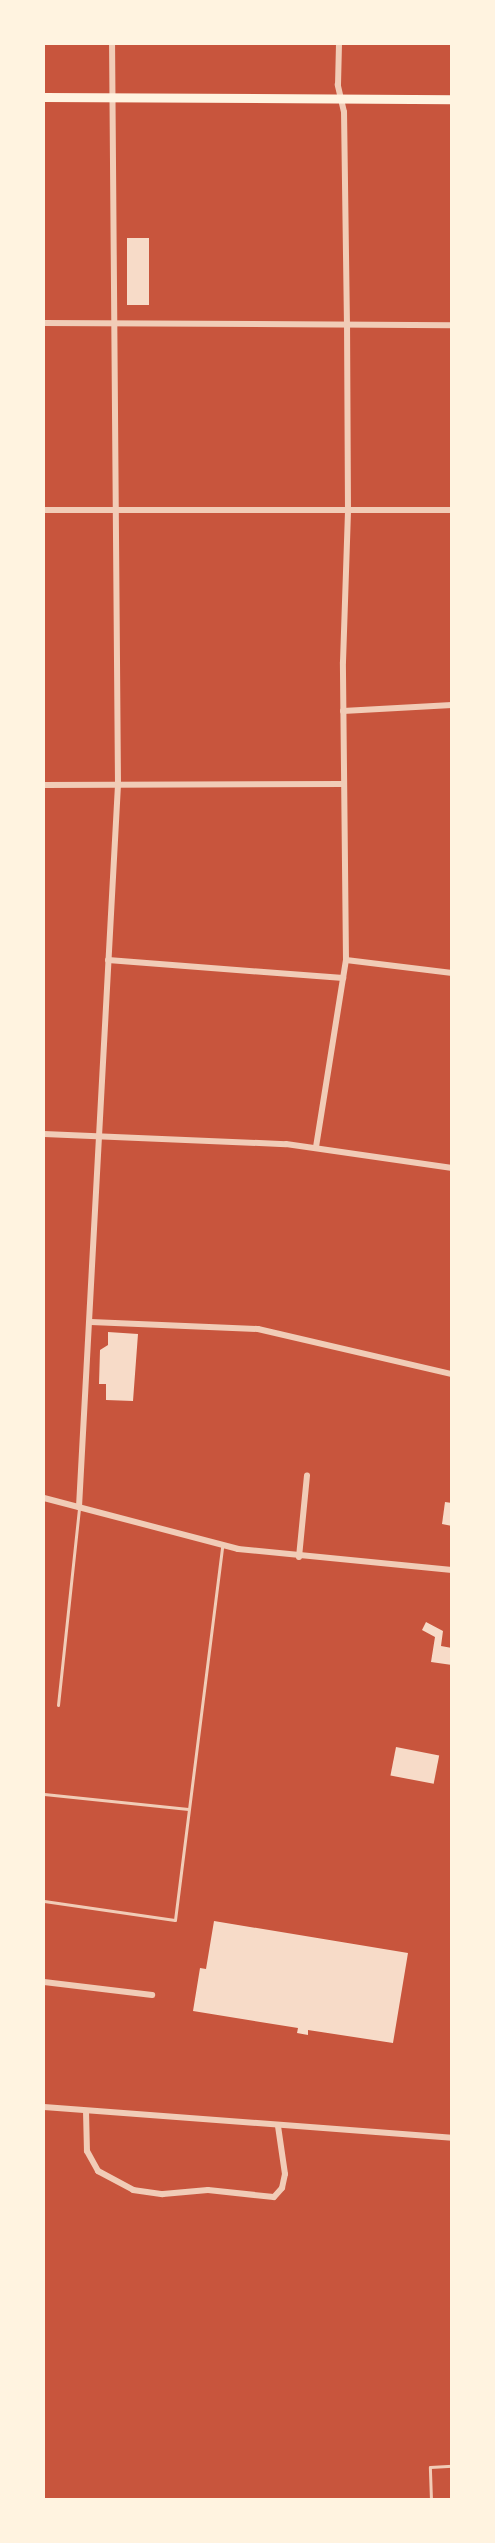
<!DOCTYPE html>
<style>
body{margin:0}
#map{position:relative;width:495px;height:2543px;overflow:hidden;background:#c8553d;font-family:Ubuntu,sans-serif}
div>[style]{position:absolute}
.building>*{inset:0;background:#f7dbc8;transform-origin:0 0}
.service>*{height:3px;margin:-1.5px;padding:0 1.5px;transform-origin:1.5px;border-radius:1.5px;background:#f1ccb7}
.minor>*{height:6px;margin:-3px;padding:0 3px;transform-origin:3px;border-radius:3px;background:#f1ccb7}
.primary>*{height:9px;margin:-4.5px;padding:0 4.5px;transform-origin:4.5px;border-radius:4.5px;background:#fff3e0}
span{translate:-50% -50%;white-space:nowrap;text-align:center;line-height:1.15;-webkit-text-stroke:4.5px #fff3e0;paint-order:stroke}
.frame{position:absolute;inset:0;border:45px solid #fff3e0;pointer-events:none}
</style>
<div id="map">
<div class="building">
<i style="left:127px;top:238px;width:22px;height:67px"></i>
<i style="clip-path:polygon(108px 1332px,138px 1334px,133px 1401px,106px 1400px,106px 1384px,99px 1384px,100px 1350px,108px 1345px)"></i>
<i style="clip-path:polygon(445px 1502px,452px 1503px,452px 1526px,442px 1524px)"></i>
<i style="clip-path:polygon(426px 1622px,443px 1631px,441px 1646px,452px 1648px,452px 1665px,431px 1662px,435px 1637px,422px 1630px)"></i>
<i style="left:396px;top:1747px;width:44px;height:29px;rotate:11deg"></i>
<i style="clip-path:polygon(214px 1921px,408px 1953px,393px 2043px,308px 2030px,308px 2035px,297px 2033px,298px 2028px,193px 2011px,200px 1968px,206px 1969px)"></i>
</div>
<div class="service">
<i style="left:58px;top:1705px;width:199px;rotate:-83.9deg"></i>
<i style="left:44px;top:1794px;width:145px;rotate:5.9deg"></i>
<i style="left:44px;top:1901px;width:132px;rotate:8.3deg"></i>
<i style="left:175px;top:1920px;width:377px;rotate:-82.8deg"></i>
<i style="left:431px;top:2500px;width:33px;rotate:-92deg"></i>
<i style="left:430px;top:2467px;width:22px;rotate:-3deg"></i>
</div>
<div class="minor">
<i style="left:44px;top:323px;width:408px;rotate:0.3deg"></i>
<i style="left:44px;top:510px;width:408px"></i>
<i style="left:343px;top:711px;width:109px;rotate:-3.2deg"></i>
<i style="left:44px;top:785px;width:300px;rotate:-0.2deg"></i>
<i style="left:108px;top:960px;width:236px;rotate:4.4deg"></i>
<i style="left:346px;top:960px;width:107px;rotate:7deg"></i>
<i style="left:44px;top:1134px;width:242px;rotate:2.4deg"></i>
<i style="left:286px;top:1144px;width:168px;rotate:8.2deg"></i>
<i style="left:316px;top:1147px;width:189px;rotate:-80.9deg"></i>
<i style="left:346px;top:960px;width:298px;rotate:-90.6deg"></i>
<i style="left:343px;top:662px;width:151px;rotate:-88.1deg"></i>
<i style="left:348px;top:511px;width:185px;rotate:-90.3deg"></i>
<i style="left:347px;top:326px;width:214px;rotate:-90.8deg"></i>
<i style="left:344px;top:112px;width:28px;rotate:-103deg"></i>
<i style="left:338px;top:85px;width:41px;rotate:-88.6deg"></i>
<i style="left:91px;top:1322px;width:167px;rotate:2.4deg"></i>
<i style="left:258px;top:1329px;width:199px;rotate:13.1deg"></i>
<i style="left:44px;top:1498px;width:201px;rotate:14.7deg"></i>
<i style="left:238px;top:1549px;width:215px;rotate:5.6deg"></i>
<i style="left:79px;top:1507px;width:723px;rotate:-86.91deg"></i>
<i style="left:118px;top:785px;width:741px;rotate:-90.46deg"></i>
<i style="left:299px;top:1557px;width:82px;rotate:-84.4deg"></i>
<i style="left:44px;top:1982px;width:109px;rotate:6.9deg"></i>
<i style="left:44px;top:2107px;width:409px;rotate:4.3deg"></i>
<i style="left:86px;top:2111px;width:40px;rotate:88.6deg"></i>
<i style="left:87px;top:2151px;width:23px;rotate:61deg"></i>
<i style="left:98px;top:2171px;width:40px;rotate:28deg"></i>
<i style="left:133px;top:2190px;width:30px;rotate:8deg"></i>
<i style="left:163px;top:2194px;width:45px;rotate:-5.1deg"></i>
<i style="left:208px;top:2190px;width:66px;rotate:6.1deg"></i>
<i style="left:274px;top:2197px;width:12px;rotate:-48deg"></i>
<i style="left:282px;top:2188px;width:14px;rotate:-78deg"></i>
<i style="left:285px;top:2174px;width:49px;rotate:-98.3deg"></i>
</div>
<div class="primary">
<i style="left:44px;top:97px;width:408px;rotate:0.3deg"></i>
</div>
<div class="frame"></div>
</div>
